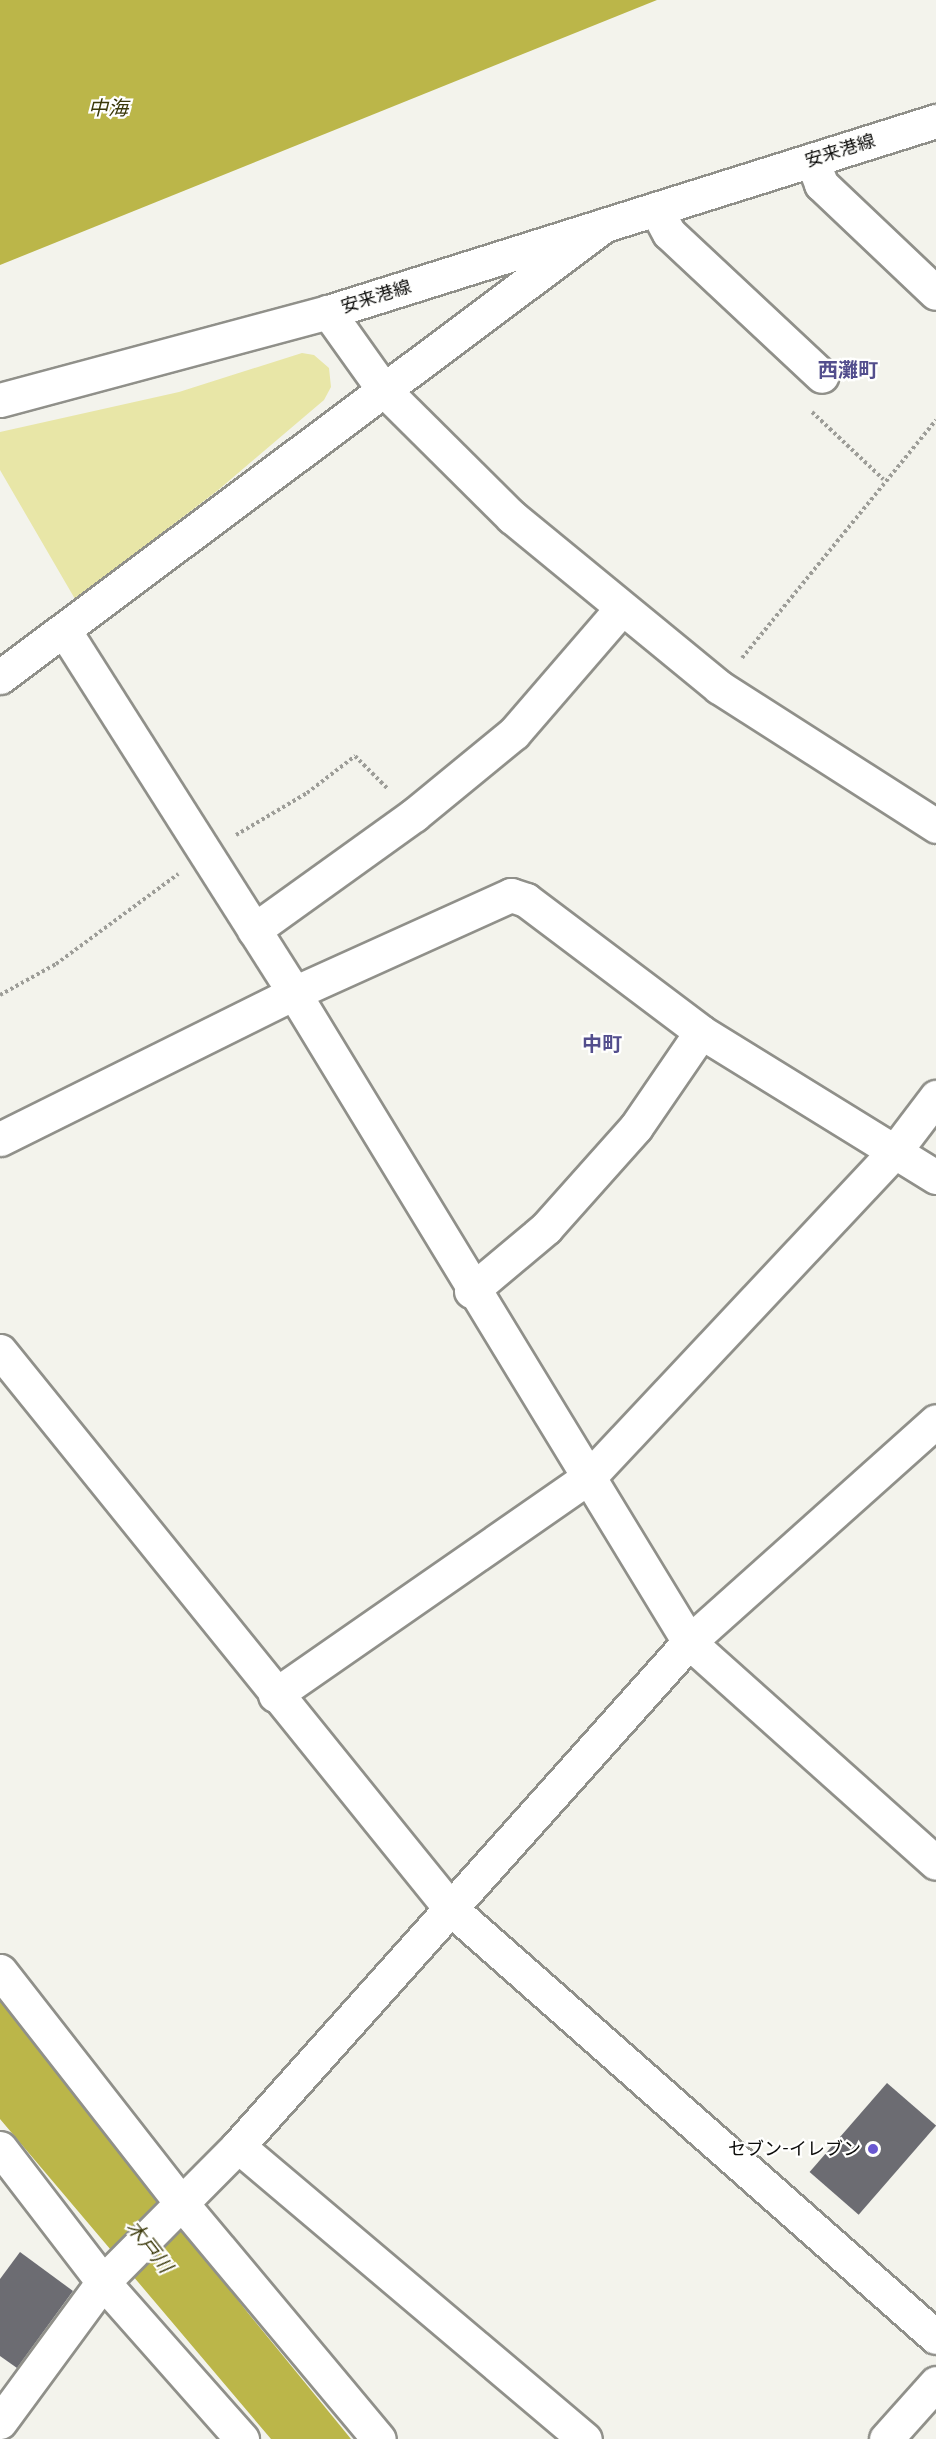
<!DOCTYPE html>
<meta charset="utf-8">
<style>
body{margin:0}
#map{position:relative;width:936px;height:2439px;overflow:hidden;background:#f3f3ec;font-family:Quicksand,"Noto Sans JP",sans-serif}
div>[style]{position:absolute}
.green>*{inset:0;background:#e8e6a7}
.water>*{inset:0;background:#bbb649}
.building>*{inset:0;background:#6c6c72;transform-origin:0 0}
.path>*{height:4px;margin-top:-2px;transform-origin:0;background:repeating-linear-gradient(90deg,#9d9d98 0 3px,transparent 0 6px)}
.roads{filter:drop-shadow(2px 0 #90908a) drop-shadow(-2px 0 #90908a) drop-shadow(0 2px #90908a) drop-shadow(0 -2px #90908a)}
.minor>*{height:33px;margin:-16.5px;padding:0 16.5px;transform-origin:16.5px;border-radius:16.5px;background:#fff}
.major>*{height:33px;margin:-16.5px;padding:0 16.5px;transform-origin:16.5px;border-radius:16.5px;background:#fff}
.highway>*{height:33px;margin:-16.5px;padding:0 16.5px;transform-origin:16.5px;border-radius:16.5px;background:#fff}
.dots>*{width:16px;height:16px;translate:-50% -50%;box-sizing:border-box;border:3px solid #fffffe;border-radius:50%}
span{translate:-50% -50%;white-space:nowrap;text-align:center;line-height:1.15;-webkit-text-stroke:4.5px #fffffe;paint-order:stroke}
.street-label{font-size:18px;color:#0c0c0a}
.poi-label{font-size:18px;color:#0c0c0a}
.right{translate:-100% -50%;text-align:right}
.water-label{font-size:20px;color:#3b390a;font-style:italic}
.neighbourhood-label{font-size:20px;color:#534e8d;font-weight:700}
</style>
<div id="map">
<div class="green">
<i style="clip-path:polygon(302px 353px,314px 355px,329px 368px,331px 387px,324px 400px,217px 491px,75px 599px,0 470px,0 432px,179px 392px)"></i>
</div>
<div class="water">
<i style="clip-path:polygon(0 0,657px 0,0 265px)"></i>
<i style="clip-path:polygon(0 1992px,248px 2313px,351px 2439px,271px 2439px,0 2119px)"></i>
</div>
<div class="building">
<i style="left:887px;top:2083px;width:65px;height:118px;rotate:41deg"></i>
<i style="clip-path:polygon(20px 2252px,73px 2291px,17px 2368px,0 2356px,0 2279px)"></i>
</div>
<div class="path">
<i style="left:812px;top:412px;width:98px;rotate:43.3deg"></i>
<i style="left:742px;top:658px;width:307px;rotate:-50.8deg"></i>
<i style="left:236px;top:835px;width:82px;rotate:-30.6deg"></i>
<i style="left:307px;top:793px;width:61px;rotate:-37.6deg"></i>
<i style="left:355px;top:756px;width:47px;rotate:45deg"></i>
<i style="left:0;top:995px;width:64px;rotate:-29deg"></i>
<i style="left:56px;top:964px;width:152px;rotate:-36.4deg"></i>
</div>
<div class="roads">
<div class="minor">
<i style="left:812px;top:160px;width:26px;rotate:69deg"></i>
<i style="left:821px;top:184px;width:158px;rotate:43.5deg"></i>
<i style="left:656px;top:209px;width:27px;rotate:62deg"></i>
<i style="left:669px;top:233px;width:209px;rotate:43.1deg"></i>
<i style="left:383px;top:389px;width:182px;rotate:44.8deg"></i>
<i style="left:512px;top:517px;width:268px;rotate:39.4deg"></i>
<i style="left:719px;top:687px;width:258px;rotate:32.6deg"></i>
<i style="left:0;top:400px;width:340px;rotate:-15deg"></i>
<i style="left:64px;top:630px;width:430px;rotate:57.6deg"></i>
<i style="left:294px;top:993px;width:760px;rotate:58.67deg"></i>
<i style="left:689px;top:1642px;width:331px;rotate:41.8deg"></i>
<i style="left:254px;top:930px;width:197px;rotate:-35.7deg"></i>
<i style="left:414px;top:815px;width:129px;rotate:-39.4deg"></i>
<i style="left:514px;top:733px;width:164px;rotate:-49.2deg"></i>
<i style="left:0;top:1139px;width:328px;rotate:-26.4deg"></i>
<i style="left:294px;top:993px;width:238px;rotate:-24.3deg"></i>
<i style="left:511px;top:895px;width:16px;rotate:18deg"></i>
<i style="left:526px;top:900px;width:219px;rotate:37deg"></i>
<i style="left:701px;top:1032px;width:276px;rotate:31.7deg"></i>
<i style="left:471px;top:1291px;width:98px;rotate:-40deg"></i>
<i style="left:546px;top:1228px;width:135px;rotate:-48.3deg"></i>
<i style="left:636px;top:1127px;width:115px;rotate:-55.6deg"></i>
<i style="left:0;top:1351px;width:716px;rotate:51.07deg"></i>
<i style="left:450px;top:1908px;width:648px;rotate:41.44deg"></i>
<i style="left:275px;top:1695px;width:382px;rotate:-34.8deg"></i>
<i style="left:589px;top:1477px;width:447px;rotate:-46.8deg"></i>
<i style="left:895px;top:1151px;width:68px;rotate:-52.8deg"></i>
<i style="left:0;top:1971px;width:297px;rotate:52deg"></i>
<i style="left:183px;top:2205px;width:305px;rotate:50.1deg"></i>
<i style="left:238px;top:2146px;width:454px;rotate:40.2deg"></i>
<i style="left:0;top:2148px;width:169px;rotate:52.5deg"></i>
<i style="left:103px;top:2282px;width:210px;rotate:48.5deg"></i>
<i style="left:0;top:2422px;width:174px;rotate:-53.7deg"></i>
<i style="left:103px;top:2282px;width:192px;rotate:-45.2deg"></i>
<i style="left:238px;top:2146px;width:676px;rotate:-48.18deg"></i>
<i style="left:689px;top:1642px;width:331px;rotate:-41.8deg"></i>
</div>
<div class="major">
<i style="left:383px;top:389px;width:95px;rotate:-125.5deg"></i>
<i style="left:328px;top:312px;width:637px;rotate:-17.44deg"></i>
<i style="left:0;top:677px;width:753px;rotate:-36.79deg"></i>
</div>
<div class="highway">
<i style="left:886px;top:2439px;width:75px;rotate:-48.2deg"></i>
</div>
</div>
<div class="dots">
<i style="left:873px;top:2149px;background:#6957d1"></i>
</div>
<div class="street-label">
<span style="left:840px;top:151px;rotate:-17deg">安来港線</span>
<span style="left:376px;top:297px;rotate:-17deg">安来港線</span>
</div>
<div class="poi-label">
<span class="right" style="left:861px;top:2149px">セブン-イレブン</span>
</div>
<div class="water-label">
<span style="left:108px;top:107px">中海</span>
<span style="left:150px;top:2246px;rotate:52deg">木戸川</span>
</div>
<div class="neighbourhood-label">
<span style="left:848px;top:369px">西灘町</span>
<span style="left:602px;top:1043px">中町</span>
</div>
</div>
